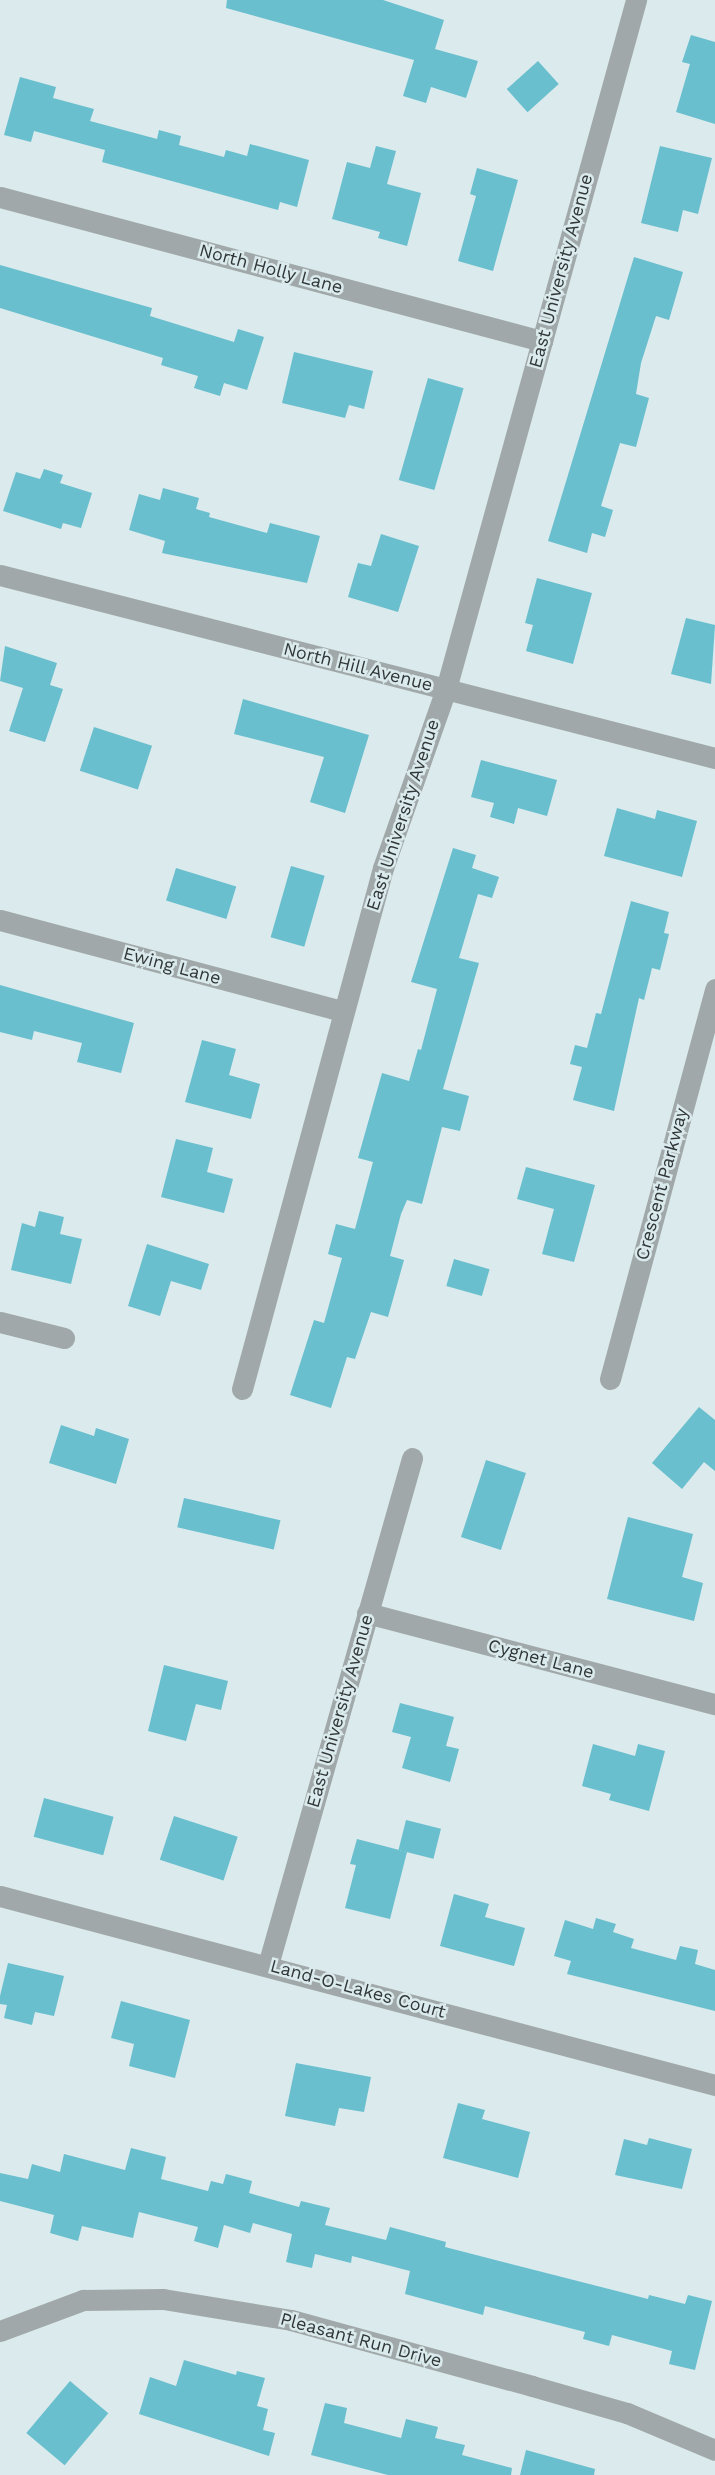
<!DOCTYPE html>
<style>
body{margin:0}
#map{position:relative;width:715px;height:2475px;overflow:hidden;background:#daeaed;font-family:"Work Sans",sans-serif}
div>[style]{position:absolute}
.building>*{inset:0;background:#69bfcd;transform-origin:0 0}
.minor>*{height:21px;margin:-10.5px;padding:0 10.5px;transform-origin:10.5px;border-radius:10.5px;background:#a1a8a9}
span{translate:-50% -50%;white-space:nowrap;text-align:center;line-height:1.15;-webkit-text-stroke:5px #daeaed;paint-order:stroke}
.street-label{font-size:18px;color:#313738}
</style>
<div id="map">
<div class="building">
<i style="clip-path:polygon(227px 0,383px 0,444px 20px,435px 49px,478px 61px,466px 98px,431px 87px,426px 103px,403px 96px,414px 60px,226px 8px)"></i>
<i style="clip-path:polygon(691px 35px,715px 42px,715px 124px,676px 112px,690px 64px,682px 62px)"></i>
<i style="left:538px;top:61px;width:31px;height:42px;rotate:48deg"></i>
<i style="clip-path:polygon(20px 77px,56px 87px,53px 98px,94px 109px,90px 121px,157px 139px,159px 130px,181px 136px,179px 145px,224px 157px,226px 150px,247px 156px,250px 144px,309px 160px,297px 207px,280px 202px,278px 210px,102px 162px,105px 150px,34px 131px,31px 142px,4px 135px)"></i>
<i style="clip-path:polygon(376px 146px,396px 151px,387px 184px,421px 193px,407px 246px,378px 238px,380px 232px,332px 219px,347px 162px,370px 168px)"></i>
<i style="clip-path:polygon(660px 146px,712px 158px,698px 214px,683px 210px,678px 232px,641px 223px)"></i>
<i style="clip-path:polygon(477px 168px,518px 180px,493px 271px,458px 261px,476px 196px,470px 194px)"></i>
<i style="clip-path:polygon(634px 257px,683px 272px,669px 320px,656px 316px,641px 363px,636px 394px,649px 398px,636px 447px,620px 443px,601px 506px,613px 510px,605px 537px,592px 533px,587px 553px,548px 541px)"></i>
<i style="clip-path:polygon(0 265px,152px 308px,150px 316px,234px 342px,238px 329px,264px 337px,247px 390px,224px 383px,220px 396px,194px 388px,198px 376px,161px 365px,163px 358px,0 308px)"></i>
<i style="clip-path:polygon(294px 352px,373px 371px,364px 409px,349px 405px,345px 418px,282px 403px)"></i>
<i style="left:428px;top:378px;width:37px;height:106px;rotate:16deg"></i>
<i style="clip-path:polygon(44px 469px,63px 475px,60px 483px,92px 493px,81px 528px,63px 523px,61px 529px,3px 511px,16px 472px,40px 479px)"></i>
<i style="clip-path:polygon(163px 488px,199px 498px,196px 509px,210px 513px,209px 517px,267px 533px,270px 523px,320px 536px,307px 583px,162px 553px,165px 541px,129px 530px,139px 494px,160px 500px)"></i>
<i style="clip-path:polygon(381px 534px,419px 546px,398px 612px,348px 597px,358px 563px,371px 566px)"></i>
<i style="clip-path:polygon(537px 578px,592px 593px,573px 664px,526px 651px,533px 625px,525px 623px)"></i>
<i style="clip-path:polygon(686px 618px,715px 625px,711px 684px,671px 674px)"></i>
<i style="clip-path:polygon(5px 646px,57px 663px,50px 685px,63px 689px,45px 742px,9px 731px,23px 688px,0 681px)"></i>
<i style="clip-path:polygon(243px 699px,369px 735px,345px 813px,310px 802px,324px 757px,234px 734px)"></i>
<i style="left:94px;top:727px;width:61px;height:46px;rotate:18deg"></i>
<i style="clip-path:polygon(481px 760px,557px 780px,547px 816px,518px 808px,514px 824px,490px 817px,494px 803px,471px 797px)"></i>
<i style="clip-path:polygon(617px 808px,655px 819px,657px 810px,697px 821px,682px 877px,604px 856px)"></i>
<i style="clip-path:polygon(453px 848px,476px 855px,472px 868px,499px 877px,492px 898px,478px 894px,459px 958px,479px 963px,443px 1089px,469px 1096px,460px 1131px,442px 1127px,422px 1204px,407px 1200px,401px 1214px,390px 1256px,404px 1260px,388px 1317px,371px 1312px,355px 1359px,347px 1357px,331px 1408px,290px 1395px,314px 1320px,324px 1323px,342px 1258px,328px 1254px,336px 1224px,355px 1229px,373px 1162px,358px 1158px,382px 1073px,409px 1081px,418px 1049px,421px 1050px,437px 989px,411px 982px)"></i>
<i style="left:291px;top:866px;width:35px;height:74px;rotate:16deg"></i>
<i style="left:176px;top:868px;width:63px;height:34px;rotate:17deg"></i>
<i style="clip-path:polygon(631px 901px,669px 912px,664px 933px,669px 934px,660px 970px,652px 968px,644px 1000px,639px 998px,614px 1111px,573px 1100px,582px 1067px,570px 1064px,575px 1045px,587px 1048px,596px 1013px,601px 1014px)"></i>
<i style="clip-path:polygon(0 985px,134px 1023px,121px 1073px,77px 1062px,82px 1043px,34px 1031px,32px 1040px,0 1032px)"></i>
<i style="clip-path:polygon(202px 1040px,236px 1049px,229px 1075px,260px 1084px,251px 1119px,185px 1102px)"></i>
<i style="clip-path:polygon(176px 1139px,213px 1148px,207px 1172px,233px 1179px,224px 1213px,161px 1197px)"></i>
<i style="clip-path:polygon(526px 1167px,595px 1185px,574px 1262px,542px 1254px,554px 1209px,517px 1199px)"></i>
<i style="clip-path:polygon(39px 1211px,64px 1217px,60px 1234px,82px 1239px,71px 1284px,11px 1270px,22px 1223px,35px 1227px)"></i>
<i style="clip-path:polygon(147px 1244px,209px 1264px,201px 1290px,171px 1281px,160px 1316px,128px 1306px)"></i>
<i style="left:454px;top:1259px;width:37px;height:28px;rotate:16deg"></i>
<i style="clip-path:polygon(699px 1407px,715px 1420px,715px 1471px,704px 1462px,682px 1489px,652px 1463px)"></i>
<i style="clip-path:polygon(61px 1425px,94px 1436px,96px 1428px,129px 1439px,116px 1484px,49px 1463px)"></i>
<i style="left:486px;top:1460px;width:42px;height:81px;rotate:18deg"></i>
<i style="left:184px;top:1498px;width:99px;height:30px;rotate:13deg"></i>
<i style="clip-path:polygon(628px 1517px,693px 1534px,682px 1577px,703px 1583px,694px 1621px,607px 1599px)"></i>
<i style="clip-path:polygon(164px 1665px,228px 1681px,221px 1710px,196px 1704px,186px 1741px,148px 1731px)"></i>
<i style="clip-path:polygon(400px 1703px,454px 1717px,446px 1746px,459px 1749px,450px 1782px,402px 1768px,411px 1737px,392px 1732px)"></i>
<i style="clip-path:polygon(593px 1744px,635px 1756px,638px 1744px,665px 1751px,649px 1811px,609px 1800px,611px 1794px,582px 1786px)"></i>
<i style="left:44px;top:1798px;width:72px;height:40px;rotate:15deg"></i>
<i style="left:174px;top:1816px;width:67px;height:46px;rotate:18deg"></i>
<i style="left:406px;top:1820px;width:36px;height:31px;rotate:14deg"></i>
<i style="clip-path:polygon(357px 1839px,407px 1852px,390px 1919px,345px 1908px,356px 1865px,350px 1864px)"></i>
<i style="clip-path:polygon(454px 1894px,489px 1904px,485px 1917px,525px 1928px,514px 1966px,440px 1946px)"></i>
<i style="clip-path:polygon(596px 1918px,616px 1924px,613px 1932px,634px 1939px,631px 1948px,676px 1960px,680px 1946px,698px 1950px,695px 1964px,715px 1970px,715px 2011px,567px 1974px,571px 1961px,554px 1956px,565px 1920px,593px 1929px)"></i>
<i style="clip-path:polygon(8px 1963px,64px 1976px,54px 2016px,35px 2012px,32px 2025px,4px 2018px,7px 2005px,0 2004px,0 1996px)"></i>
<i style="clip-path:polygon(121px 2001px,190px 2020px,175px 2078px,129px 2066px,134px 2044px,111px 2038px)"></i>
<i style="clip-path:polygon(296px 2063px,371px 2077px,364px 2112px,339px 2108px,335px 2126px,285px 2116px)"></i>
<i style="clip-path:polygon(458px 2103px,485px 2110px,482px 2119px,530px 2132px,518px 2178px,443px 2158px)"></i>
<i style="clip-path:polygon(649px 2138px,692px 2149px,682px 2189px,615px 2175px,624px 2139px,647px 2145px)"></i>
<i style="clip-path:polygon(131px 2148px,166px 2157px,161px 2179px,208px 2191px,211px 2181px,223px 2184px,226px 2174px,252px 2181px,249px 2193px,299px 2207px,301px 2201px,330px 2208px,325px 2225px,386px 2240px,390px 2227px,446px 2242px,445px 2247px,648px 2299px,649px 2295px,685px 2304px,688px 2295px,712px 2301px,695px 2370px,669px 2364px,672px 2351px,612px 2335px,609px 2346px,583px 2339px,585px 2332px,523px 2316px,485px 2306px,483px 2315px,405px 2294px,410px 2271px,352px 2256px,351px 2263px,315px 2254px,312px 2268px,286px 2262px,292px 2234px,253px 2223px,250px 2233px,224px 2225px,218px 2248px,194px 2241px,198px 2227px,139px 2212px,133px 2238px,82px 2226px,78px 2241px,50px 2233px,54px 2215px,0 2201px,0 2173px,28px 2179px,32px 2164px,60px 2172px,64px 2154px,125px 2170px)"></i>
<i style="clip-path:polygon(184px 2360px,236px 2375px,237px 2371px,265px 2378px,257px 2406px,268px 2409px,263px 2430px,275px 2433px,269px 2456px,139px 2414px,150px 2377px,176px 2386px)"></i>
<i style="left:70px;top:2381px;width:50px;height:68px;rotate:40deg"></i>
<i style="clip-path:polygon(325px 2403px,347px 2408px,344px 2423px,401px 2438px,406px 2419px,438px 2427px,435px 2438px,465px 2445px,462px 2455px,512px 2468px,511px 2475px,388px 2475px,311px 2455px)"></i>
<i style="clip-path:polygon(526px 2450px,595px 2469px,594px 2475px,520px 2475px)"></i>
</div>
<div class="minor">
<i style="left:0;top:197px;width:561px;rotate:14.88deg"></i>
<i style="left:0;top:575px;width:738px;rotate:14.36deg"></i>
<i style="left:0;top:920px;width:355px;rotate:14.9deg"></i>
<i style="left:0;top:1322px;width:66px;rotate:14deg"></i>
<i style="left:610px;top:1379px;width:404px;rotate:-74.9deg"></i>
<i style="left:242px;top:1389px;width:540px;rotate:-74.86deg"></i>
<i style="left:383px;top:868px;width:190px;rotate:-70.6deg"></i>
<i style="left:446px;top:689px;width:715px;rotate:-74.58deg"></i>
<i style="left:367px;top:1613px;width:360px;rotate:14.7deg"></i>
<i style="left:0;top:1896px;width:740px;rotate:14.81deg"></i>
<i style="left:268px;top:1965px;width:527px;rotate:-74.14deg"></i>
<i style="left:0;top:2331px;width:89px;rotate:-20.5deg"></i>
<i style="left:83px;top:2300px;width:80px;rotate:-0.7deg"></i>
<i style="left:163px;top:2299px;width:130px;rotate:9.3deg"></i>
<i style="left:291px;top:2320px;width:250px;rotate:15.3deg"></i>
<i style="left:532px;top:2386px;width:99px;rotate:15.9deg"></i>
<i style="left:627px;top:2413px;width:95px;rotate:22.8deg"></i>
</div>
<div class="street-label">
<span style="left:271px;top:269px;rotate:15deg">North Holly Lane</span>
<span style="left:561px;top:271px;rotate:-75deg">East University Avenue</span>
<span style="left:358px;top:667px;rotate:14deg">North Hill Avenue</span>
<span style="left:403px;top:815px;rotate:-72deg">East University Avenue</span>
<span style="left:172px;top:966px;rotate:15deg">Ewing Lane</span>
<span style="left:662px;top:1184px;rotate:-75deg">Crescent Parkway</span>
<span style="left:541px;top:1659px;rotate:15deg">Cygnet Lane</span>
<span style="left:340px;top:1711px;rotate:-74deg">East University Avenue</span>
<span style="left:358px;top:1989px;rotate:15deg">Land-O-Lakes Court</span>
<span style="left:361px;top:2340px;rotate:15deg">Pleasant Run Drive</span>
</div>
</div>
